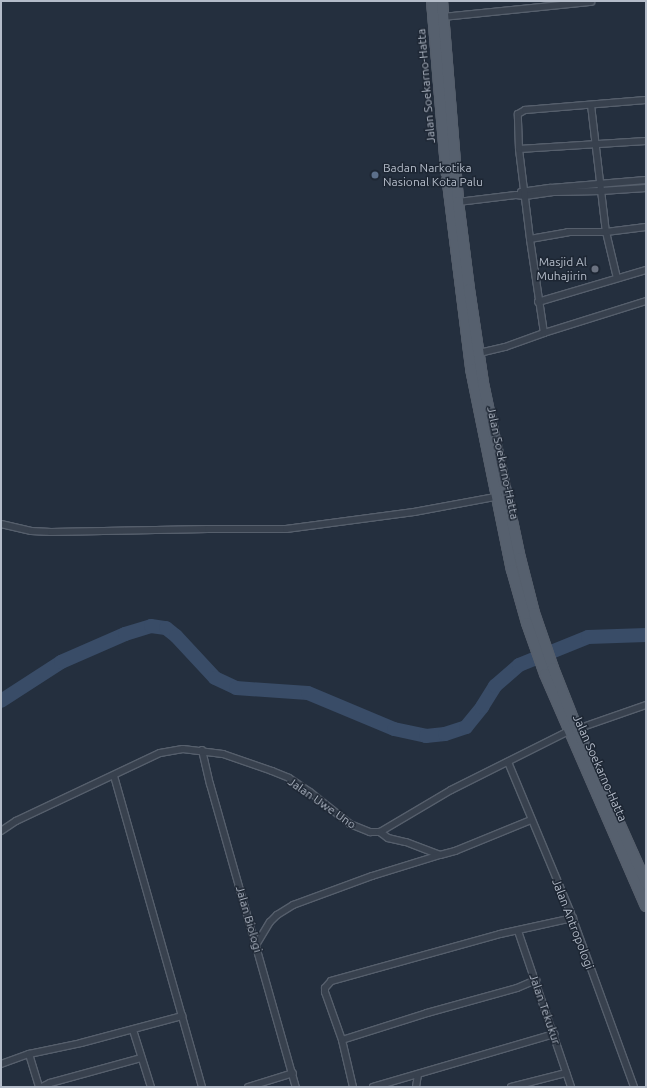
<!DOCTYPE html>
<style>
body{margin:0}
#map{position:relative;width:647px;height:1088px;overflow:hidden;background:#242f3e;font-family:Ubuntu,sans-serif}
div>[style]{position:absolute}
.river>*{height:14px;margin:-7px;padding:0 7px;transform-origin:7px;border-radius:7px;background:#394c67}
.roads{filter:drop-shadow(1px 0 #565f6c) drop-shadow(-1px 0 #565f6c) drop-shadow(0 1px #565f6c) drop-shadow(0 -1px #565f6c)}
.street>*{height:6px;margin:-3px;padding:0 3px;transform-origin:3px;border-radius:3px;background:#38414e}
.primary>*{height:10px;margin:-5px;padding:0 5px;transform-origin:5px;border-radius:5px;background:#56606e}
.dots>*{width:11px;height:11px;translate:-50% -50%;box-sizing:border-box;border:2px solid #1d2633;border-radius:50%}
span{translate:-50% -50%;white-space:nowrap;text-align:center;line-height:1.15;-webkit-text-stroke:3px #1d2633;paint-order:stroke}
.street-label{font-size:12px;color:#b4bcc9}
.poi-label{font-size:12px;color:#b4bcc9}
.left{translate:0 -50%;text-align:left}
.right{translate:-100% -50%;text-align:right}
.frame{position:absolute;inset:0;border:2px solid #b4bcc9;pointer-events:none}
</style>
<div id="map">
<div class="river">
<i style="left:1px;top:701px;width:72px;rotate:-33deg"></i>
<i style="left:61px;top:662px;width:70px;rotate:-23.6deg"></i>
<i style="left:125px;top:634px;width:27px;rotate:-17deg"></i>
<i style="left:151px;top:626px;width:15px;rotate:8deg"></i>
<i style="left:166px;top:628px;width:13px;rotate:39deg"></i>
<i style="left:176px;top:636px;width:57px;rotate:47.1deg"></i>
<i style="left:215px;top:678px;width:23px;rotate:25deg"></i>
<i style="left:236px;top:688px;width:72px;rotate:4deg"></i>
<i style="left:308px;top:693px;width:93px;rotate:22.7deg"></i>
<i style="left:394px;top:729px;width:33px;rotate:12deg"></i>
<i style="left:426px;top:736px;width:19px;rotate:-6deg"></i>
<i style="left:445px;top:734px;width:22px;rotate:-18deg"></i>
<i style="left:466px;top:727px;width:26px;rotate:-51deg"></i>
<i style="left:482px;top:707px;width:25px;rotate:-58deg"></i>
<i style="left:495px;top:686px;width:32px;rotate:-41deg"></i>
<i style="left:519px;top:665px;width:74px;rotate:-22.1deg"></i>
<i style="left:588px;top:637px;width:58px;rotate:-2deg"></i>
</div>
<div class="roads">
<div class="street">
<i style="left:443px;top:17px;width:149px;rotate:-5.8deg"></i>
<i style="left:591px;top:105px;width:128px;rotate:83.3deg"></i>
<i style="left:606px;top:232px;width:47px;rotate:76.6deg"></i>
<i style="left:519px;top:149px;width:127px;rotate:-3.6deg"></i>
<i style="left:521px;top:192px;width:30px;rotate:-8deg"></i>
<i style="left:551px;top:188px;width:95px;rotate:-4.8deg"></i>
<i style="left:458px;top:202px;width:58px;rotate:-6.9deg"></i>
<i style="left:516px;top:195px;width:9px;rotate:6deg"></i>
<i style="left:525px;top:196px;width:30px;rotate:-8deg"></i>
<i style="left:555px;top:192px;width:46px;rotate:-1.2deg"></i>
<i style="left:601px;top:191px;width:45px;rotate:-3.8deg"></i>
<i style="left:530px;top:239px;width:39px;rotate:-10deg"></i>
<i style="left:568px;top:232px;width:38px"></i>
<i style="left:606px;top:232px;width:40px;rotate:-7.1deg"></i>
<i style="left:538px;top:302px;width:113px;rotate:-16.5deg"></i>
<i style="left:544px;top:333px;width:95px;rotate:-98.5deg"></i>
<i style="left:530px;top:239px;width:91px;rotate:-97deg"></i>
<i style="left:519px;top:149px;width:35px;rotate:-92deg"></i>
<i style="left:518px;top:114px;width:8px;rotate:-30deg"></i>
<i style="left:525px;top:110px;width:121px;rotate:-4.7deg"></i>
<i style="left:479px;top:353px;width:27px;rotate:-13deg"></i>
<i style="left:505px;top:347px;width:41px;rotate:-19.7deg"></i>
<i style="left:544px;top:333px;width:107px;rotate:-17.4deg"></i>
<i style="left:1px;top:524px;width:31px;rotate:13deg"></i>
<i style="left:31px;top:531px;width:20px;rotate:3deg"></i>
<i style="left:51px;top:532px;width:157px;rotate:-1.1deg"></i>
<i style="left:208px;top:529px;width:78px"></i>
<i style="left:286px;top:529px;width:129px;rotate:-7.6deg"></i>
<i style="left:414px;top:512px;width:87px;rotate:-10.5deg"></i>
<i style="left:577px;top:729px;width:73px;rotate:-19.2deg"></i>
<i style="left:202px;top:750px;width:35px;rotate:77deg"></i>
<i style="left:210px;top:784px;width:315px;rotate:74.2deg"></i>
<i style="left:508px;top:762px;width:161px;rotate:67.4deg"></i>
<i style="left:570px;top:911px;width:187px;rotate:70deg"></i>
<i style="left:114px;top:776px;width:323px;rotate:74.2deg"></i>
<i style="left:1px;top:831px;width:18px;rotate:-34deg"></i>
<i style="left:16px;top:821px;width:159px;rotate:-25.3deg"></i>
<i style="left:160px;top:753px;width:23px;rotate:-10deg"></i>
<i style="left:183px;top:749px;width:40px;rotate:7.1deg"></i>
<i style="left:223px;top:754px;width:52px;rotate:19.1deg"></i>
<i style="left:272px;top:771px;width:18px;rotate:22deg"></i>
<i style="left:289px;top:778px;width:25px;rotate:34deg"></i>
<i style="left:310px;top:792px;width:51px;rotate:38.7deg"></i>
<i style="left:350px;top:824px;width:22px;rotate:22deg"></i>
<i style="left:370px;top:832px;width:10px"></i>
<i style="left:380px;top:832px;width:82px;rotate:-30.6deg"></i>
<i style="left:451px;top:790px;width:132px;rotate:-26.6deg"></i>
<i style="left:380px;top:832px;width:10px;rotate:37deg"></i>
<i style="left:388px;top:838px;width:18px;rotate:13deg"></i>
<i style="left:406px;top:842px;width:36px;rotate:21deg"></i>
<i style="left:440px;top:855px;width:16px;rotate:-15deg"></i>
<i style="left:455px;top:851px;width:82px;rotate:-22.2deg"></i>
<i style="left:518px;top:931px;width:165px;rotate:71.2deg"></i>
<i style="left:256px;top:945px;width:27px;rotate:-59deg"></i>
<i style="left:270px;top:922px;width:10px;rotate:-45deg"></i>
<i style="left:277px;top:915px;width:19px;rotate:-32deg"></i>
<i style="left:293px;top:905px;width:84px;rotate:-20.2deg"></i>
<i style="left:372px;top:876px;width:71px;rotate:-17.2deg"></i>
<i style="left:133px;top:1030px;width:60px;rotate:72.5deg"></i>
<i style="left:342px;top:1040px;width:89px;rotate:-17.6deg"></i>
<i style="left:427px;top:1013px;width:93px;rotate:-15.5deg"></i>
<i style="left:517px;top:988px;width:21px;rotate:-23deg"></i>
<i style="left:29px;top:1054px;width:34px;rotate:73deg"></i>
<i style="left:1px;top:1064px;width:30px;rotate:-20deg"></i>
<i style="left:29px;top:1054px;width:53px;rotate:-11.9deg"></i>
<i style="left:81px;top:1043px;width:105px;rotate:-15deg"></i>
<i style="left:42px;top:1087px;width:9px;rotate:-27deg"></i>
<i style="left:50px;top:1083px;width:94px;rotate:-15.4deg"></i>
<i style="left:248px;top:1087px;width:47px;rotate:-17.3deg"></i>
<i style="left:353px;top:1087px;width:48px;rotate:-103.2deg"></i>
<i style="left:342px;top:1040px;width:51px;rotate:-109.5deg"></i>
<i style="left:325px;top:992px;width:4px;rotate:-90deg"></i>
<i style="left:325px;top:988px;width:9px;rotate:-49deg"></i>
<i style="left:331px;top:981px;width:175px;rotate:-15.5deg"></i>
<i style="left:500px;top:934px;width:75px;rotate:-12.4deg"></i>
<i style="left:373px;top:1087px;width:189px;rotate:-16.3deg"></i>
<i style="left:416px;top:1087px;width:13px;rotate:-81deg"></i>
<i style="left:511px;top:1087px;width:57px;rotate:-14.3deg"></i>
</div>
<div class="primary">
<i style="left:432px;top:1px;width:167px;rotate:85.2deg"></i>
<i style="left:446px;top:167px;width:204px;rotate:82.9deg"></i>
<i style="left:471px;top:369px;width:205px;rotate:78.5deg"></i>
<i style="left:512px;top:570px;width:55px;rotate:74.2deg"></i>
<i style="left:527px;top:623px;width:54px;rotate:70.6deg"></i>
<i style="left:545px;top:674px;width:253px;rotate:66.5deg"></i>
<i style="left:442px;top:1px;width:202px;rotate:85.4deg"></i>
<i style="left:458px;top:202px;width:88px;rotate:82.8deg"></i>
<i style="left:469px;top:289px;width:95px;rotate:81.5deg"></i>
<i style="left:483px;top:383px;width:179px;rotate:78.1deg"></i>
<i style="left:520px;top:558px;width:57px;rotate:75.7deg"></i>
<i style="left:534px;top:613px;width:58px;rotate:70.9deg"></i>
<i style="left:553px;top:668px;width:66px;rotate:68.5deg"></i>
<i style="left:577px;top:729px;width:169px;rotate:65.9deg"></i>
</div>
</div>
<div class="dots">
<i style="left:375px;top:175px;background:#5c6f8a"></i>
<i style="left:595px;top:269px;background:#6b7280"></i>
</div>
<div class="street-label">
<span style="left:426px;top:86px;rotate:-95deg">Jalan Soekarno-Hatta</span>
<span style="left:503px;top:463px;rotate:78deg">Jalan Soekarno-Hatta</span>
<span style="left:600px;top:768px;rotate:66deg">Jalan Soekarno-Hatta</span>
<span style="left:322px;top:803px;rotate:35deg">Jalan Uwe Uno</span>
<span style="left:249px;top:919px;rotate:74deg">Jalan Biologi</span>
<span style="left:573px;top:924px;rotate:69deg">Jalan Antropologi</span>
<span style="left:545px;top:1009px;rotate:71deg">Jalan Tekukur</span>
</div>
<div class="poi-label">
<span class="left" style="left:383px;top:175px">Badan Narkotika<br>Nasional Kota Palu</span>
<span class="right" style="left:587px;top:269px">Masjid Al<br>Muhajirin</span>
</div>
<div class="frame"></div>
</div>
